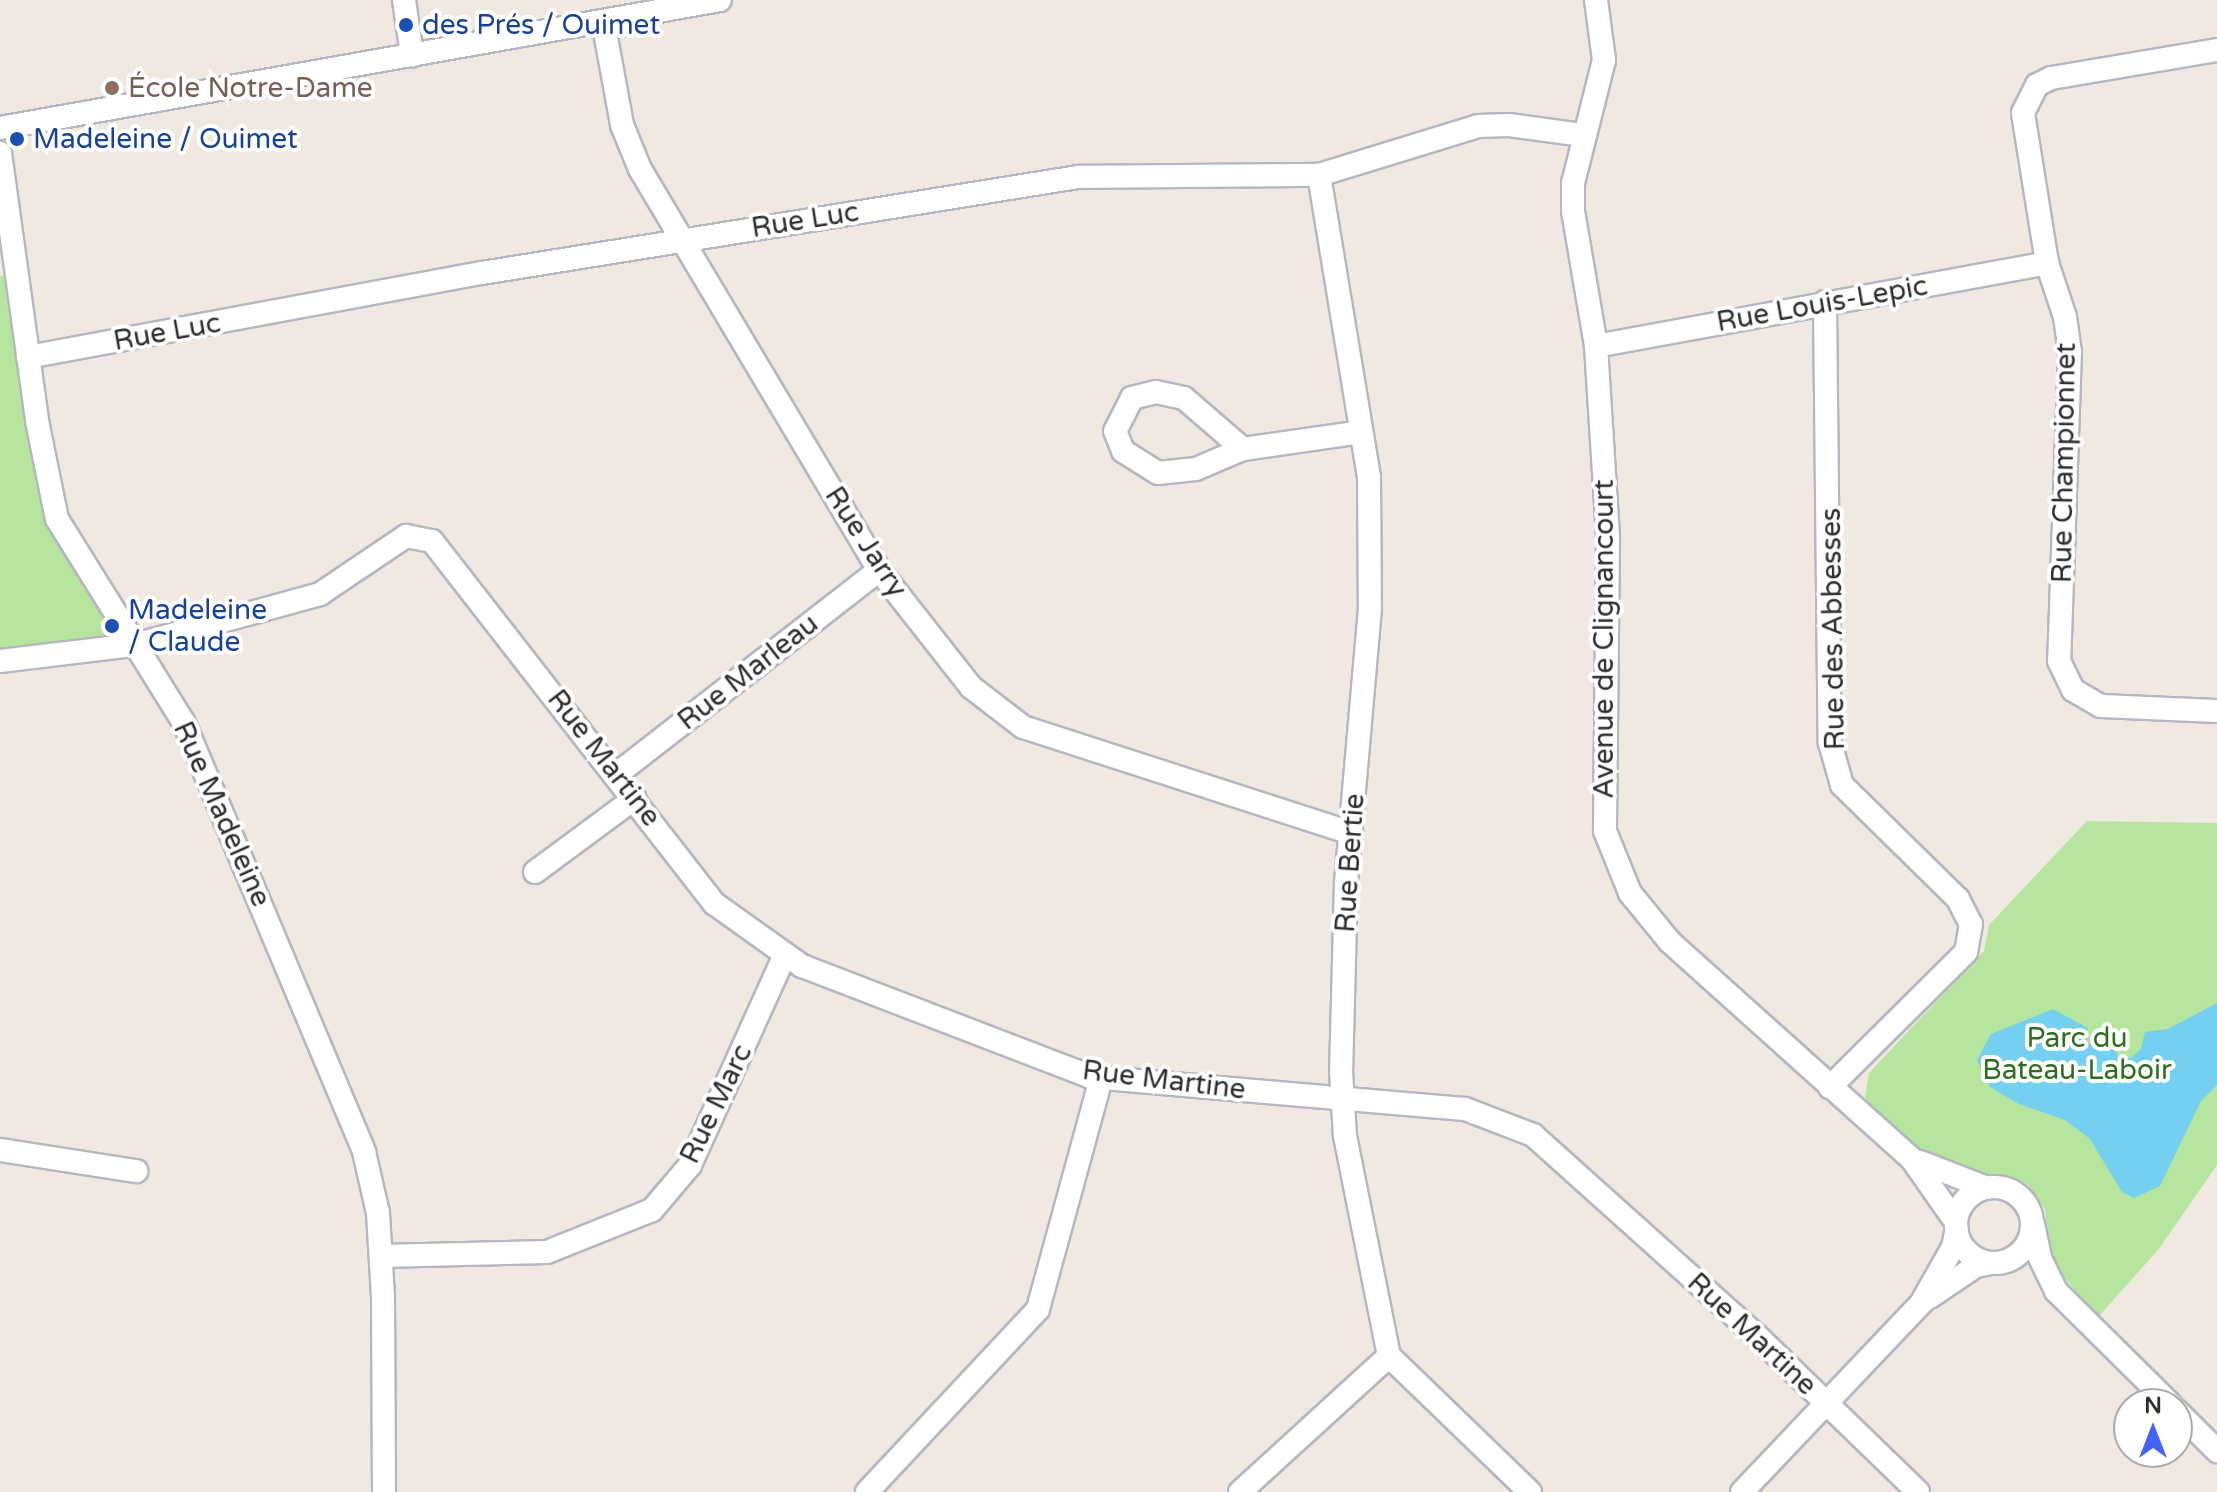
<!DOCTYPE html>
<meta charset="utf-8">
<style>
body{margin:0}
#map{position:relative;width:2217px;height:1492px;overflow:hidden;background:#efe9e1;font-family:"Varela Round",sans-serif}
div>[style]{position:absolute}
.green>*{inset:0;background:#b6e59e}
.water>*{inset:0;background:#75cff0}
.roads{filter:drop-shadow(2px 0 #b4b7c1) drop-shadow(-2px 0 #b4b7c1) drop-shadow(0 2px #b4b7c1) drop-shadow(0 -2px #b4b7c1)}
.minor>*{height:22px;margin:-11px;padding:0 11px;transform-origin:11px;border-radius:11px;background:#fff}
.minor>.ring{margin:-11px;padding:0;box-sizing:content-box;background:none;border:22px solid #fff;border-radius:50%}
.dots>*{width:22px;height:22px;translate:-50% -50%;box-sizing:border-box;border:4px solid #fff;border-radius:50%}
span{translate:-50% -50%;white-space:nowrap;text-align:center;line-height:1.15;-webkit-text-stroke:8px #fff;paint-order:stroke}
.transit-label{font-size:28px;color:#164399}
.left{translate:0 -50%;text-align:left}
.education-label{font-size:28px;color:#785e54}
.street-label{font-size:28px;color:#2e2e2e}
.park-label{font-size:28px;color:#2c6e1b}
.north{position:absolute;left:2113px;top:1388px;width:80px;height:80px;box-sizing:border-box;background:#fff;border:2px solid #ababab;border-radius:50%;rotate:0deg;font-size:22px;font-weight:700;line-height:32px;text-align:center;color:#2e2e2e}
.north::after{content:'';display:block;margin:auto;width:28px;height:36px;background:#4264fb;clip-path:polygon(50% 0,100% 100%,50% 72%,0 100%)}
</style>
<div id="map">
<div class="green">
<i style="clip-path:polygon(10px 275px,50px 522px,134px 643px,0 653px,0 276px)"></i>
<i style="clip-path:polygon(2087px 821px,2217px 823px,2217px 1165px,2158px 1250px,2098px 1317px,2050px 1261px,2045px 1209px,2028px 1185px,2012px 1177px,1970px 1172px,1928px 1155px,1870px 1107px,1865px 1097px,1869px 1073px,1984px 951px,1989px 925px)"></i>
</div>
<div class="water">
<i style="clip-path:polygon(2217px 1003px,2217px 1085px,2201px 1101px,2160px 1186px,2134px 1198px,2122px 1192px,2090px 1139px,2065px 1120px,2019px 1104px,1990px 1087px,1977px 1060px,1991px 1034px,2053px 1009px,2088px 1028px,2087px 1043px,2112px 1046px,2121px 1059px,2131px 1058px,2141px 1049px,2145px 1032px,2168px 1029px)"></i>
</div>
<div class="roads">
<div class="minor">
<i style="left:404px;top:0;width:56px;rotate:81.7deg"></i>
<i style="left:1596px;top:0;width:61px;rotate:82.4deg"></i>
<i style="left:1604px;top:60px;width:127px;rotate:104.1deg"></i>
<i style="left:1573px;top:183px;width:28px;rotate:90deg"></i>
<i style="left:1573px;top:211px;width:137px;rotate:80.3deg"></i>
<i style="left:1596px;top:346px;width:193px;rotate:86.4deg"></i>
<i style="left:1608px;top:539px;width:292px;rotate:90.6deg"></i>
<i style="left:1605px;top:831px;width:67px;rotate:68deg"></i>
<i style="left:1630px;top:893px;width:63px;rotate:50.8deg"></i>
<i style="left:1670px;top:942px;width:324px;rotate:41.9deg"></i>
<i style="left:1911px;top:1158px;width:78px;rotate:54.9deg"></i>
<i style="left:603px;top:21px;width:106px;rotate:79.6deg"></i>
<i style="left:622px;top:125px;width:48px;rotate:67.8deg"></i>
<i style="left:640px;top:169px;width:467px;rotate:59.2deg"></i>
<i style="left:879px;top:570px;width:149px;rotate:51.8deg"></i>
<i style="left:971px;top:687px;width:66px;rotate:37.6deg"></i>
<i style="left:1023px;top:727px;width:345px;rotate:17.9deg"></i>
<i style="left:2217px;top:50px;width:168px;rotate:170.4deg"></i>
<i style="left:2051px;top:78px;width:16px;rotate:153deg"></i>
<i style="left:2037px;top:85px;width:31px;rotate:117deg"></i>
<i style="left:2023px;top:113px;width:152px;rotate:80.9deg"></i>
<i style="left:2047px;top:263px;width:57px;rotate:71.6deg"></i>
<i style="left:2065px;top:317px;width:34px;rotate:82deg"></i>
<i style="left:2070px;top:351px;width:310px;rotate:92deg"></i>
<i style="left:2059px;top:661px;width:32px;rotate:64deg"></i>
<i style="left:2073px;top:690px;width:32px;rotate:30deg"></i>
<i style="left:2101px;top:706px;width:116px;rotate:2.5deg"></i>
<i style="left:0;top:128px;width:731px;rotate:-10.08deg"></i>
<i style="left:0;top:153px;width:271px;rotate:82.1deg"></i>
<i style="left:37px;top:421px;width:100px;rotate:78.5deg"></i>
<i style="left:57px;top:519px;width:240px;rotate:58.1deg"></i>
<i style="left:184px;top:723px;width:465px;rotate:67.2deg"></i>
<i style="left:364px;top:1152px;width:63px;rotate:77.1deg"></i>
<i style="left:378px;top:1213px;width:85px;rotate:86.6deg"></i>
<i style="left:383px;top:1298px;width:194px;rotate:89.7deg"></i>
<i style="left:1319px;top:175px;width:306px;rotate:80.6deg"></i>
<i style="left:1369px;top:477px;width:131px;rotate:89.6deg"></i>
<i style="left:1370px;top:608px;width:277px;rotate:95deg"></i>
<i style="left:1346px;top:884px;width:187px;rotate:91.5deg"></i>
<i style="left:1341px;top:1071px;width:65px;rotate:86.5deg"></i>
<i style="left:1345px;top:1136px;width:224px;rotate:78.7deg"></i>
<i style="left:1389px;top:1356px;width:196px;rotate:44deg"></i>
<i style="left:1825px;top:302px;width:441px;rotate:89.4deg"></i>
<i style="left:1830px;top:743px;width:44px;rotate:74.1deg"></i>
<i style="left:1842px;top:785px;width:163px;rotate:44.5deg"></i>
<i style="left:1958px;top:899px;width:28px;rotate:63deg"></i>
<i style="left:1971px;top:924px;width:28px;rotate:100deg"></i>
<i style="left:1966px;top:952px;width:192px;rotate:135.2deg"></i>
<i style="left:1596px;top:346px;width:459px;rotate:-10.4deg"></i>
<i style="left:28px;top:357px;width:462px;rotate:-10.5deg"></i>
<i style="left:482px;top:273px;width:604px;rotate:-9.15deg"></i>
<i style="left:1078px;top:177px;width:241px;rotate:-0.5deg"></i>
<i style="left:1319px;top:175px;width:166px;rotate:-17.1deg"></i>
<i style="left:1478px;top:126px;width:31px;rotate:-2deg"></i>
<i style="left:1509px;top:125px;width:75px;rotate:7.7deg"></i>
<i style="left:1243px;top:449px;width:78px;rotate:-139.2deg"></i>
<i style="left:1184px;top:398px;width:29px;rotate:-168deg"></i>
<i style="left:1156px;top:392px;width:25px;rotate:166deg"></i>
<i style="left:1132px;top:398px;width:37px;rotate:117deg"></i>
<i style="left:1115px;top:431px;width:22px;rotate:68deg"></i>
<i style="left:1123px;top:451px;width:41px;rotate:32.2deg"></i>
<i style="left:1158px;top:473px;width:38px;rotate:-6deg"></i>
<i style="left:1196px;top:469px;width:51px;rotate:-23.1deg"></i>
<i style="left:1243px;top:449px;width:119px;rotate:-8.2deg"></i>
<i style="left:0;top:661px;width:136px;rotate:-6.8deg"></i>
<i style="left:135px;top:645px;width:192px;rotate:-15.4deg"></i>
<i style="left:320px;top:594px;width:104px;rotate:-34deg"></i>
<i style="left:406px;top:536px;width:26px;rotate:11deg"></i>
<i style="left:432px;top:541px;width:460px;rotate:52.1deg"></i>
<i style="left:715px;top:904px;width:107px;rotate:35.5deg"></i>
<i style="left:802px;top:966px;width:310px;rotate:21deg"></i>
<i style="left:1091px;top:1077px;width:375px;rotate:4.9deg"></i>
<i style="left:1465px;top:1109px;width:73px;rotate:20.9deg"></i>
<i style="left:1533px;top:1135px;width:298px;rotate:41.9deg"></i>
<i style="left:1755px;top:1334px;width:227px;rotate:44.1deg"></i>
<i style="left:617px;top:774px;width:332px;rotate:-37.9deg"></i>
<i style="left:535px;top:872px;width:124px;rotate:-36.5deg"></i>
<i style="left:0;top:1150px;width:138px;rotate:8.8deg"></i>
<i style="left:1920px;top:1162px;width:72px;rotate:21.2deg"></i>
<i class="ring" style="left:1956px;top:1187px;width:54px;height:54px"></i>
<i style="left:2033px;top:1224px;width:35px;rotate:78deg"></i>
<i style="left:2040px;top:1258px;width:37px;rotate:64deg"></i>
<i style="left:2056px;top:1291px;width:161px;rotate:44.7deg"></i>
<i style="left:381px;top:1256px;width:166px;rotate:-1.4deg"></i>
<i style="left:547px;top:1252px;width:113px;rotate:-21.8deg"></i>
<i style="left:652px;top:1210px;width:59px;rotate:-49.8deg"></i>
<i style="left:690px;top:1165px;width:230px;rotate:-65.7deg"></i>
<i style="left:1930px;top:1297px;width:55px;rotate:-34deg"></i>
<i style="left:1976px;top:1266px;width:16px;rotate:-11deg"></i>
<i style="left:2177px;top:1411px;width:57px;rotate:45deg"></i>
<i style="left:867px;top:1492px;width:250px;rotate:-46.9deg"></i>
<i style="left:1038px;top:1309px;width:239px;rotate:-74.7deg"></i>
<i style="left:1240px;top:1492px;width:202px;rotate:-42.4deg"></i>
<i style="left:1742px;top:1492px;width:262px;rotate:-46.5deg"></i>
<i style="left:1922px;top:1302px;width:63px;rotate:-60.6deg"></i>
<i style="left:1953px;top:1247px;width:19px;rotate:-78deg"></i>
</div>
</div>
<div class="dots">
<i style="left:406px;top:25px;background:#1a4fb4"></i>
<i style="left:112px;top:88px;background:#8d6e63"></i>
<i style="left:17px;top:139px;background:#1a4fb4"></i>
<i style="left:112px;top:626px;background:#1a4fb4"></i>
</div>
<div class="transit-label">
<span class="left" style="left:422px;top:25px">des Prés / Ouimet</span>
<span class="left" style="left:33px;top:139px">Madeleine / Ouimet</span>
<span class="left" style="left:128px;top:626px">Madeleine<br>/ Claude</span>
</div>
<div class="education-label">
<span class="left" style="left:128px;top:88px">École Notre-Dame</span>
</div>
<div class="street-label">
<span style="left:805px;top:220px;rotate:-9deg">Rue Luc</span>
<span style="left:1822px;top:304px;rotate:-10deg">Rue Louis-Lepic</span>
<span style="left:167px;top:332px;rotate:-10deg">Rue Luc</span>
<span style="left:2064px;top:463px;rotate:-89deg">Rue Championnet</span>
<span style="left:866px;top:542px;rotate:57deg">Rue Jarry</span>
<span style="left:1833px;top:629px;rotate:-91deg">Rue des Abbesses</span>
<span style="left:1604px;top:639px;rotate:-90deg">Avenue de Clignancourt</span>
<span style="left:748px;top:672px;rotate:-38deg">Rue Marleau</span>
<span style="left:604px;top:758px;rotate:52deg">Rue Martine</span>
<span style="left:222px;top:814px;rotate:66deg">Rue Madeleine</span>
<span style="left:1350px;top:863px;rotate:-86deg">Rue Bertie</span>
<span style="left:1164px;top:1080px;rotate:7deg">Rue Martine</span>
<span style="left:716px;top:1104px;rotate:-64deg">Rue Marc</span>
<span style="left:1752px;top:1334px;rotate:43deg">Rue Martine</span>
</div>
<div class="park-label">
<span style="left:2077px;top:1054px">Parc du<br>Bateau-Laboir</span>
</div>
<div class="north">N</div>
</div>
